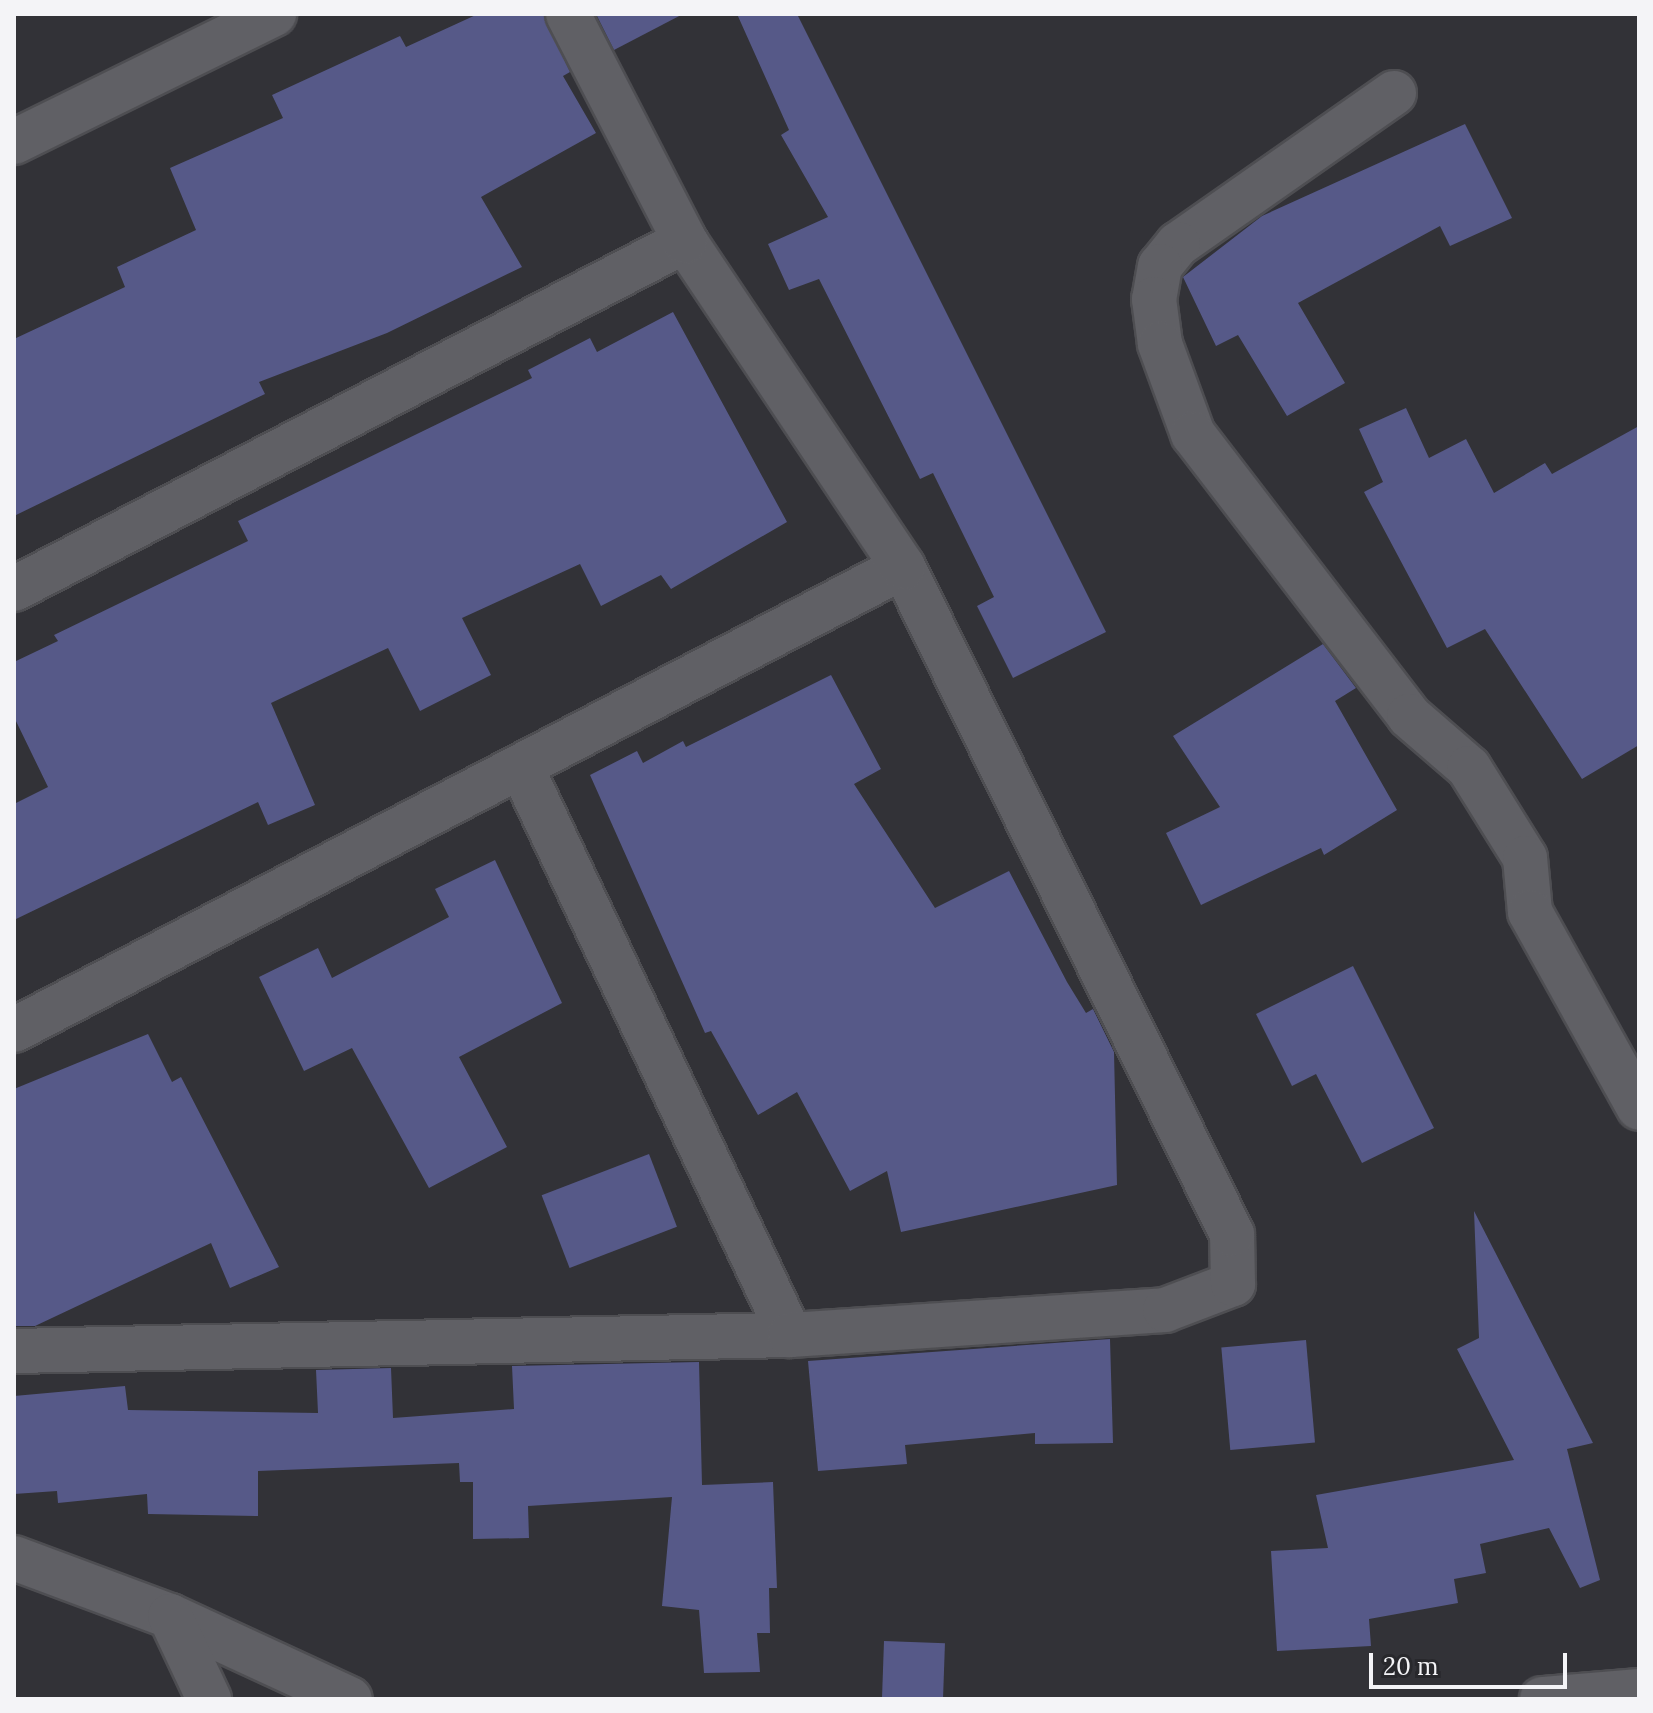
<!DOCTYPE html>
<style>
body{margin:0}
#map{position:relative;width:1653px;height:1713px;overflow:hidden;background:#323237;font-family:Lora,serif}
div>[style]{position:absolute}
.building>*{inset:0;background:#565988;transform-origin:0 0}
.roads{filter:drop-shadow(2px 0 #4e4e52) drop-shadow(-2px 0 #4e4e52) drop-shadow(0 2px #4e4e52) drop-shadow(0 -2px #4e4e52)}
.minor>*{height:44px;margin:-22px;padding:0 22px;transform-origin:22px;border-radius:22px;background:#606065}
span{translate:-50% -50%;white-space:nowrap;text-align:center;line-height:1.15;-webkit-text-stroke:6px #28282c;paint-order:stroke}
.frame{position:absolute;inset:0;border:16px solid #f4f4f7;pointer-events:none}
.scale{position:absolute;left:1369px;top:1653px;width:198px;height:36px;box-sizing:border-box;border:4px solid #f4f4f7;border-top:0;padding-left:10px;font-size:24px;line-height:28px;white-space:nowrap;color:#f4f4f7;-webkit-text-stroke:6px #28282c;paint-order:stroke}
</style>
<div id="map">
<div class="building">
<i style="clip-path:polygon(478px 14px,543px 14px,570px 72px,563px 76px,596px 133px,481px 197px,522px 267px,387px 333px,259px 382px,265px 394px,14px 516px,14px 339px,125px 287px,117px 267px,196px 230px,170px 168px,283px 118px,272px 95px,400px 36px,406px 47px)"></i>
<i style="clip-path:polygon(596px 14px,683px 14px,614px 50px)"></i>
<i style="clip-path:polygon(737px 14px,797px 14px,1106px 632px,1013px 678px,977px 606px,994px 597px,933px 473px,920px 479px,819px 279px,789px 290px,768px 244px,828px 217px,781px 135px,789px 130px)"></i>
<i style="clip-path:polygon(1465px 124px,1512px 218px,1450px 246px,1440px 226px,1298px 303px,1345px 383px,1287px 416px,1238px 335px,1216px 346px,1183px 277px,1262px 216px)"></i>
<i style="clip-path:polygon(673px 312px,787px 522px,671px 589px,661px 575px,601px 606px,580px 564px,462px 618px,491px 675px,420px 711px,388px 648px,271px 703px,315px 805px,268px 825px,258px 802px,14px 920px,14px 804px,48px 787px,14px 717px,14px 662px,58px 641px,54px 635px,248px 541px,238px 521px,532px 378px,528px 370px,590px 338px,597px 352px)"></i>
<i style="clip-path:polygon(1406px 408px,1429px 458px,1466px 439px,1494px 493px,1545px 463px,1552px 474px,1639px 426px,1639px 745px,1582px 779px,1485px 629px,1447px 648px,1364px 492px,1383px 482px,1359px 429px)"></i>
<i style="clip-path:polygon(1323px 644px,1356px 688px,1335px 701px,1397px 810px,1324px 855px,1321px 848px,1201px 905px,1166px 833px,1220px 807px,1173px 736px)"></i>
<i style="clip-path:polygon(831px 675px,881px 769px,854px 784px,935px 908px,1009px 871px,1067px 982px,1086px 1013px,1093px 1009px,1114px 1052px,1117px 1185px,901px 1232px,887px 1171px,850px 1191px,797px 1092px,758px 1115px,711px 1031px,705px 1033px,590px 775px,637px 751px,643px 763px,683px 741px,686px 747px)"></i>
<i style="clip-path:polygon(495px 860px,562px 1003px,459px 1057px,507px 1147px,429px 1188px,352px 1048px,304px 1071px,259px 977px,318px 948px,332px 978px,449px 917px,435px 889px)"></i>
<i style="clip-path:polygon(1353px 966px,1434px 1128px,1362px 1163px,1316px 1074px,1292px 1086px,1256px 1014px)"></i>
<i style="clip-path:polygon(148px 1034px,172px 1082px,181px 1077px,279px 1267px,230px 1288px,211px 1243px,35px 1326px,14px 1326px,14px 1089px)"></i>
<i style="left:649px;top:1154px;width:78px;height:115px;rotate:69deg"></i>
<i style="clip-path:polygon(1474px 1211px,1593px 1443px,1567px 1449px,1600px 1580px,1580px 1588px,1549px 1528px,1480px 1544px,1486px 1573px,1454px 1579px,1458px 1603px,1369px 1619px,1371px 1646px,1277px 1651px,1271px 1551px,1328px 1548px,1316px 1495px,1514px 1460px,1457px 1349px,1479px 1338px)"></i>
<i style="clip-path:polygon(1110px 1339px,1113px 1443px,1035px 1444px,1035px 1433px,905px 1445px,907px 1464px,818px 1471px,808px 1361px)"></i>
<i style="left:1306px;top:1340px;width:103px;height:85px;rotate:85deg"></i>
<i style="clip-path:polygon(699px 1362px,702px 1485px,773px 1482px,777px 1588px,769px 1588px,770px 1633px,757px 1633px,760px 1672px,704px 1673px,699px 1610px,662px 1606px,672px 1497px,528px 1506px,529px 1538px,473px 1539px,473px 1482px,460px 1482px,459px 1463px,258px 1471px,258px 1516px,148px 1514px,147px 1494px,58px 1503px,57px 1491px,14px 1494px,14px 1396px,125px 1386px,128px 1410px,318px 1413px,316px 1370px,391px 1368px,393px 1418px,514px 1409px,512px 1366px)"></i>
<i style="left:884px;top:1641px;width:61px;height:58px;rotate:2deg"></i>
</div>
<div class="roads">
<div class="minor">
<i style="left:1394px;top:93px;width:264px;rotate:145deg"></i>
<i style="left:1178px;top:244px;width:28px;rotate:129deg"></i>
<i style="left:1160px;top:266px;width:34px;rotate:100deg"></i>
<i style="left:1154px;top:299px;width:45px;rotate:82.4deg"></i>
<i style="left:1160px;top:344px;width:96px;rotate:69.9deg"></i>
<i style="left:1193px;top:434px;width:355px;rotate:52.5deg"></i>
<i style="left:1409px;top:716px;width:79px;rotate:40.9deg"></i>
<i style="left:1469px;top:768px;width:106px;rotate:58.1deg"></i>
<i style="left:1525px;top:858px;width:54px;rotate:84.7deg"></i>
<i style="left:1530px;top:912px;width:224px;rotate:60.9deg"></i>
<i style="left:14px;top:142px;width:290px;rotate:-26.2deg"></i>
<i style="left:14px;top:589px;width:756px;rotate:-27.41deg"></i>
<i style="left:523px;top:771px;width:624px;rotate:64.67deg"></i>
<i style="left:14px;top:1030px;width:1002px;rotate:-27.51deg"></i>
<i style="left:14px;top:1351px;width:776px;rotate:-1.18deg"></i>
<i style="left:790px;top:1335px;width:376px;rotate:-3.8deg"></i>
<i style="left:1165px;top:1310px;width:73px;rotate:-20.9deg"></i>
<i style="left:1233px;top:1284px;width:50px;rotate:-91.1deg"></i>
<i style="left:1232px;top:1234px;width:744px;rotate:-116.25deg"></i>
<i style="left:903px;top:567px;width:392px;rotate:-123.8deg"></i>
<i style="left:685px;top:241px;width:255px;rotate:-117.3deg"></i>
<i style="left:14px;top:1558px;width:166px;rotate:20.4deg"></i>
<i style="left:170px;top:1616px;width:198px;rotate:24.8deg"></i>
<i style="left:170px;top:1616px;width:92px;rotate:64.8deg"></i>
<i style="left:1542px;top:1699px;width:97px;rotate:-4.7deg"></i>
</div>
</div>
<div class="frame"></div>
<div class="scale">20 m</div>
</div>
